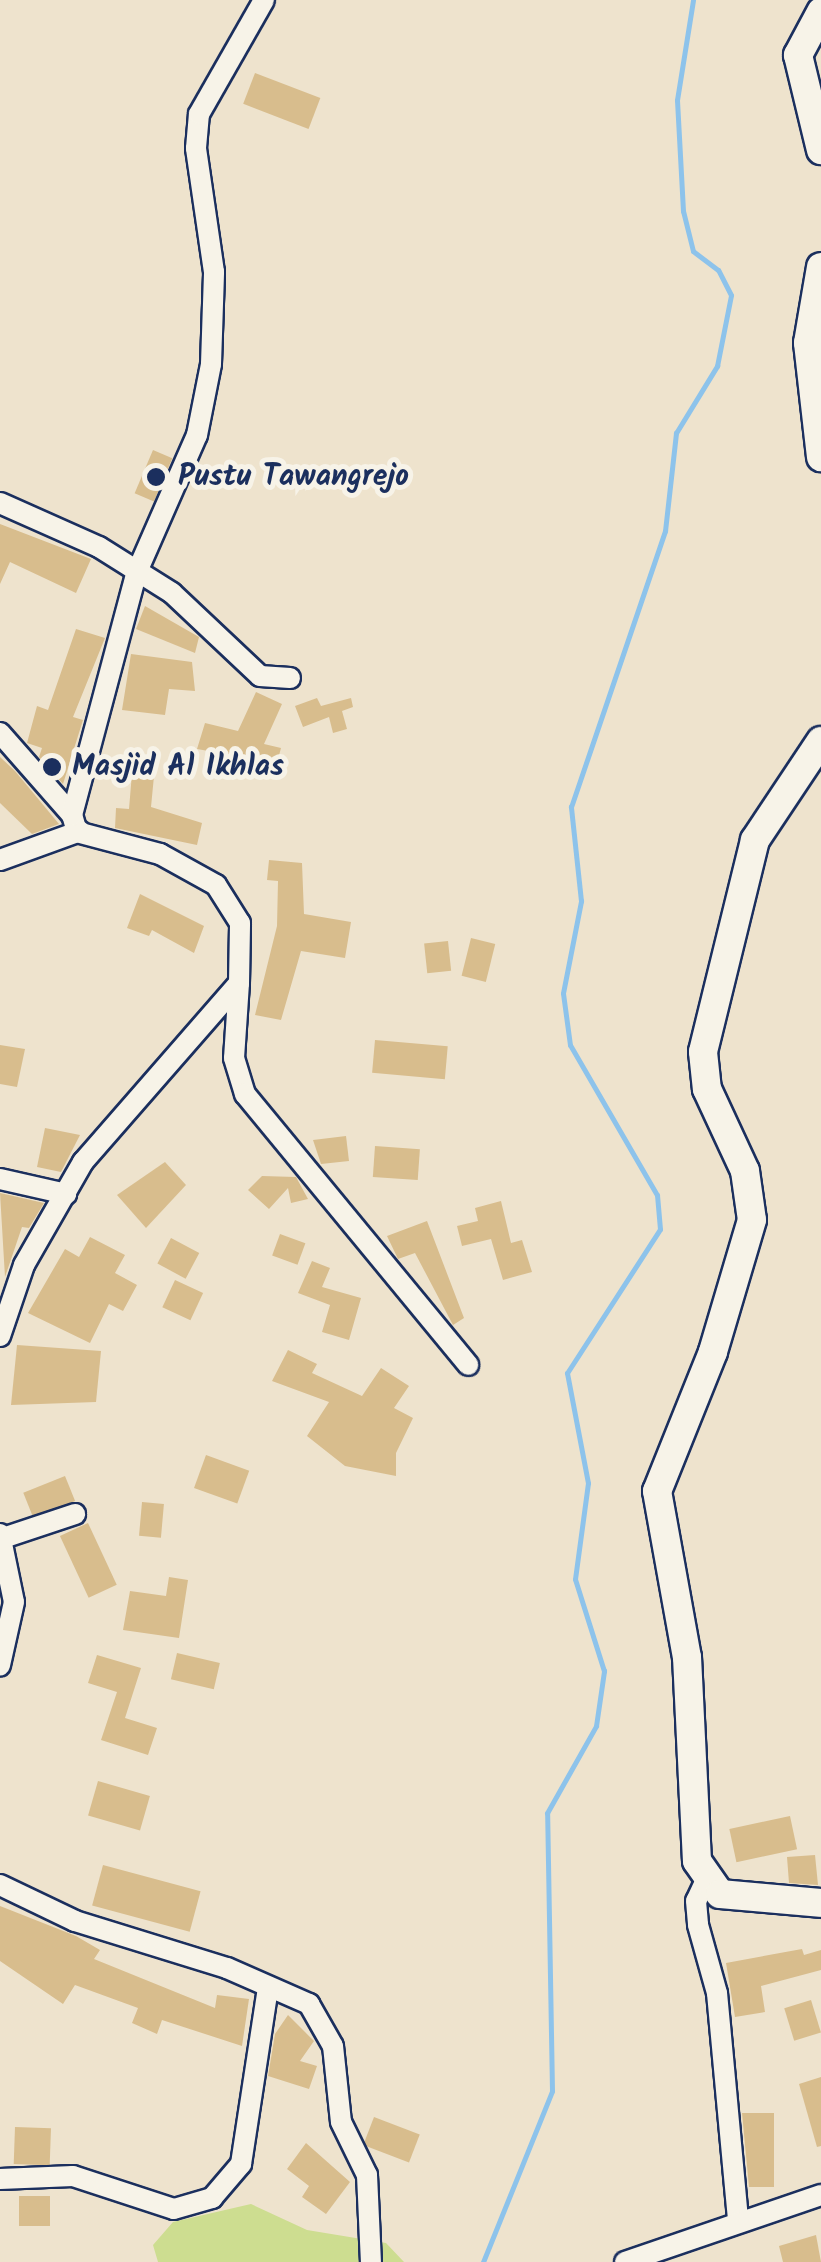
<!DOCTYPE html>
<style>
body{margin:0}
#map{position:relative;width:821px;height:2262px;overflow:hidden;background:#eee3cd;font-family:Kalam,sans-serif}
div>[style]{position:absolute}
.green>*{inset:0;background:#cddd90}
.stream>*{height:5px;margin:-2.5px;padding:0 2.5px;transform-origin:2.5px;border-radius:2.5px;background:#8dc3eb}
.building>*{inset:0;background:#d8bd8d;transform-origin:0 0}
.roads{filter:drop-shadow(2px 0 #1b2f5e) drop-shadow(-2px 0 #1b2f5e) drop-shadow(0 2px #1b2f5e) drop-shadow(0 -2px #1b2f5e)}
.minor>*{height:20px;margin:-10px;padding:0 10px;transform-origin:10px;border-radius:10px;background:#f7f3e8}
.secondary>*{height:28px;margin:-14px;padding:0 14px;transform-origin:14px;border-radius:14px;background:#f7f3e8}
.dots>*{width:28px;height:28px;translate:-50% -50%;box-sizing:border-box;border:5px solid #f7f3e8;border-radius:50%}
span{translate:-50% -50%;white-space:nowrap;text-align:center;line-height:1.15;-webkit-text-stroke:10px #f7f3e8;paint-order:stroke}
.poi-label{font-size:30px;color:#1b2f5e;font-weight:700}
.left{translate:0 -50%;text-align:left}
</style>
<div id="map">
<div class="green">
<i style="clip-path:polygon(251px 2204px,307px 2230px,386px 2243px,404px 2262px,158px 2262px,153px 2245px,173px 2222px)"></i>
</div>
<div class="stream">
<i style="left:483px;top:2262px;width:184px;rotate:-68deg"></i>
<i style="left:552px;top:2091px;width:278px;rotate:-91deg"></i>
<i style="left:547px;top:1813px;width:100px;rotate:-60.6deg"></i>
<i style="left:596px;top:1726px;width:56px;rotate:-81.7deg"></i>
<i style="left:604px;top:1671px;width:96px;rotate:-107.5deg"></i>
<i style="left:575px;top:1579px;width:97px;rotate:-82.3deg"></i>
<i style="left:588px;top:1483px;width:112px;rotate:-100.8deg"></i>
<i style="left:567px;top:1373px;width:171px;rotate:-57.1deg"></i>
<i style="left:660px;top:1229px;width:34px;rotate:-95deg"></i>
<i style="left:657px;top:1195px;width:173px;rotate:-120.1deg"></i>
<i style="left:570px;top:1045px;width:52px;rotate:-97.7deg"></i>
<i style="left:563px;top:993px;width:94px;rotate:-78.9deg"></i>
<i style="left:581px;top:901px;width:95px;rotate:-96.1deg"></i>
<i style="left:571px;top:807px;width:292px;rotate:-71.2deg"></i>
<i style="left:665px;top:531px;width:99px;rotate:-83.6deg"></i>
<i style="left:676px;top:433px;width:79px;rotate:-58.5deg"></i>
<i style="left:717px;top:366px;width:72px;rotate:-78.8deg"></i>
<i style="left:731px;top:295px;width:28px;rotate:-117deg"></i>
<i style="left:718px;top:270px;width:31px;rotate:-143deg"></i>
<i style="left:693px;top:251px;width:41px;rotate:-104deg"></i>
<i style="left:683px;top:211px;width:111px;rotate:-93.1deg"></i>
<i style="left:677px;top:100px;width:101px;rotate:-80.9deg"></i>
</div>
<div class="building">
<i style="left:255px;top:73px;width:70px;height:33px;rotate:21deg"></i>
<i style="left:153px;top:450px;width:21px;height:47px;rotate:23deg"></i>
<i style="clip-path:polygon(0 524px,91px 559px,76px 593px,10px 562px,0 584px)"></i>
<i style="clip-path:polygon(145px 606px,199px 637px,195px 653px,136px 629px)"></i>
<i style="clip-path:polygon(76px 629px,105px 638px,73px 717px,83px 720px,63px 784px,39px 757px,42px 748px,27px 743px,37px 706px,48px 710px)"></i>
<i style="clip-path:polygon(131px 654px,192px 662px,195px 691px,169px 689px,165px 715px,122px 710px)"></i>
<i style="clip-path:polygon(256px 692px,282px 704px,264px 744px,281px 748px,277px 763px,197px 749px,205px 723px,238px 731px)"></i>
<i style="clip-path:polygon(317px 698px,321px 706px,351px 698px,353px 707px,342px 711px,347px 729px,333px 733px,329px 717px,303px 727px,295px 706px)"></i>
<i style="clip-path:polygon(0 757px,15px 771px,59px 824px,32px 834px,0 803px)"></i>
<i style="clip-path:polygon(132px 773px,154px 776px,151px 807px,202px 823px,197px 845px,115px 828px,116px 808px,129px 809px)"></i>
<i style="clip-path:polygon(269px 860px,302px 863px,304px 914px,351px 922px,345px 958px,301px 951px,281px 1020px,255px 1015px,277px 926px,278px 881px,267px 880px)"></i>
<i style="clip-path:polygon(140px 894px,204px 926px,194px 953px,152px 930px,149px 936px,127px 928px)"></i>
<i style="left:471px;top:938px;width:25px;height:39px;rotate:14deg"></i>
<i style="left:448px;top:941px;width:30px;height:24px;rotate:84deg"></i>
<i style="left:375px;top:1040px;width:73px;height:33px;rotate:5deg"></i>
<i style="clip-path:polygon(0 1045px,25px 1049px,17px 1087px,0 1084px)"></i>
<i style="clip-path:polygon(45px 1128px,80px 1135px,61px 1172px,37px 1167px)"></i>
<i style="clip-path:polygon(346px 1136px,349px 1161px,321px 1164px,313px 1140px)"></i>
<i style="left:375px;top:1146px;width:45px;height:31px;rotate:4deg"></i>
<i style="clip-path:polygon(165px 1162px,186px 1185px,146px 1228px,117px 1195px)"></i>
<i style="clip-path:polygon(262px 1176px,296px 1177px,308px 1199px,291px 1203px,288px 1188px,269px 1209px,248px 1190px)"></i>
<i style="clip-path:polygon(0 1193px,44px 1203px,29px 1228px,22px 1227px,5px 1277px)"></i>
<i style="clip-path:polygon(501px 1201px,511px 1243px,522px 1240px,532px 1272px,503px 1280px,491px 1239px,462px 1246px,457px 1226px,478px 1221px,475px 1208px)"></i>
<i style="clip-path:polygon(427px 1221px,464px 1318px,453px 1325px,415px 1253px,398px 1259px,387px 1236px)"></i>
<i style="left:280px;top:1234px;width:27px;height:23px;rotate:20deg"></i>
<i style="clip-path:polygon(90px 1237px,125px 1255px,115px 1273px,137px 1285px,123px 1311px,109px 1304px,90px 1343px,28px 1313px,65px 1249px,79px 1257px)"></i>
<i style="left:171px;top:1238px;width:32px;height:29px;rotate:28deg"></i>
<i style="clip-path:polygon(312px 1261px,330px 1268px,322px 1287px,361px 1298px,349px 1340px,322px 1332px,330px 1305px,298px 1293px)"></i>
<i style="left:175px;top:1280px;width:31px;height:30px;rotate:25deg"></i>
<i style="clip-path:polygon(17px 1345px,101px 1351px,96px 1402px,11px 1405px)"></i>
<i style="clip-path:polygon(288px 1350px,317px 1364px,312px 1373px,362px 1396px,381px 1368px,409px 1386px,394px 1408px,413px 1418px,396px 1453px,396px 1476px,345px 1466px,307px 1436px,329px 1402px,272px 1381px)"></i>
<i style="left:206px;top:1455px;width:46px;height:35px;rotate:20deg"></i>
<i style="left:65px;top:1476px;width:27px;height:45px;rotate:68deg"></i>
<i style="left:142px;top:1502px;width:22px;height:34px;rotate:5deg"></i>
<i style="left:88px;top:1523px;width:68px;height:31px;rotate:65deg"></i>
<i style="clip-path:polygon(169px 1577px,188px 1580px,179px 1638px,123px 1630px,130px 1591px,166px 1596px)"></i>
<i style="left:177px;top:1653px;width:44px;height:27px;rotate:13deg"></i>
<i style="clip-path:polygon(97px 1655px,141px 1668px,125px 1718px,157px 1728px,148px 1755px,101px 1740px,117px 1692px,88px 1683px)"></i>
<i style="left:98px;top:1781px;width:54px;height:36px;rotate:16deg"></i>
<i style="left:790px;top:1816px;width:34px;height:62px;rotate:78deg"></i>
<i style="clip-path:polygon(815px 1855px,818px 1885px,789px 1883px,787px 1857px)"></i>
<i style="left:103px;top:1865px;width:101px;height:42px;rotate:15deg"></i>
<i style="clip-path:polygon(0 1906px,76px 1936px,100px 1950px,94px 1959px,215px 2008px,217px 1995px,249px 1999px,242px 2046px,162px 2020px,157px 2034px,132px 2023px,138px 2008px,75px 1985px,63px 2004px,0 1961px)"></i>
<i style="clip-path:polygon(802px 1949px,804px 1955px,821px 1950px,821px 1970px,761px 1986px,765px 2012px,735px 2017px,726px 1963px)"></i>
<i style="left:811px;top:2000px;width:34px;height:28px;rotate:73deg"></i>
<i style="clip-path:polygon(288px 2015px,314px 2041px,300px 2061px,317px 2066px,309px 2089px,268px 2076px,275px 2034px)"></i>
<i style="clip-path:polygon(821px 2077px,821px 2146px,817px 2147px,799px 2084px)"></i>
<i style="clip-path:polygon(742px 2113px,774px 2113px,774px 2187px,749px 2187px)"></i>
<i style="left:374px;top:2117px;width:49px;height:30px;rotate:21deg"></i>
<i style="left:15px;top:2127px;width:36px;height:37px;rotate:2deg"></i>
<i style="clip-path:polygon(306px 2143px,350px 2182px,326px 2214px,302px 2197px,309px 2186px,287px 2169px)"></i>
<i style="left:19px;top:2196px;width:31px;height:30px"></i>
<i style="clip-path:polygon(816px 2235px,821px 2262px,783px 2262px,779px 2246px)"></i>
</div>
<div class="roads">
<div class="minor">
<i style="left:0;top:503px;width:108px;rotate:24deg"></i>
<i style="left:99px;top:547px;width:86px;rotate:32.2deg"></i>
<i style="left:172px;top:593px;width:121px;rotate:43.3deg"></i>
<i style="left:260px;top:676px;width:30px;rotate:4deg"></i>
<i style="left:0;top:733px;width:109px;rotate:48.7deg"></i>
<i style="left:0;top:860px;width:85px;rotate:-19.9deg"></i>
<i style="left:239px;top:983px;width:75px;rotate:93.8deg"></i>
<i style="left:234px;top:1058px;width:38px;rotate:73deg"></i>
<i style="left:245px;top:1094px;width:351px;rotate:50.5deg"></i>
<i style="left:0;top:1179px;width:68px;rotate:12.8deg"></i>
<i style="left:0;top:1336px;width:75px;rotate:-71.3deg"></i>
<i style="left:24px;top:1265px;width:119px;rotate:-60.2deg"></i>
<i style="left:83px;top:1162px;width:237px;rotate:-48.9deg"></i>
<i style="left:239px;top:983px;width:60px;rotate:-89deg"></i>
<i style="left:240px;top:923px;width:45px;rotate:-122.3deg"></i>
<i style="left:216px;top:885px;width:64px;rotate:-151deg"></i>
<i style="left:160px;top:854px;width:86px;rotate:-165.2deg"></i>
<i style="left:77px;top:832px;width:18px;rotate:-106deg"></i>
<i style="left:72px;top:815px;width:249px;rotate:-75.1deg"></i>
<i style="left:136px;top:574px;width:152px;rotate:-66.3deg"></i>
<i style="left:197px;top:435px;width:72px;rotate:-78.8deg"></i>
<i style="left:211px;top:364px;width:92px;rotate:-88.1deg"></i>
<i style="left:214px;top:272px;width:125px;rotate:-98.3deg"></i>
<i style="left:196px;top:148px;width:34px;rotate:-85deg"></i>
<i style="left:199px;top:114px;width:131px;rotate:-60.3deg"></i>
<i style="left:0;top:1534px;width:69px;rotate:78.4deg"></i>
<i style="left:14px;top:1602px;width:65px;rotate:102.5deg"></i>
<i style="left:3px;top:1538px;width:76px;rotate:-18.4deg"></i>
<i style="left:706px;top:1880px;width:23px;rotate:115deg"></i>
<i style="left:696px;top:1901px;width:24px;rotate:85deg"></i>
<i style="left:698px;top:1925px;width:71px;rotate:74.4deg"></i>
<i style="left:717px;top:1993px;width:226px;rotate:84.7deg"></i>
<i style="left:0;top:1885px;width:83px;rotate:25.6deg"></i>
<i style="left:75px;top:1921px;width:159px;rotate:17.2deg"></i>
<i style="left:227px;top:1968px;width:90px;rotate:23.7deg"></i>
<i style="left:309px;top:2004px;width:48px;rotate:60.3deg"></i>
<i style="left:333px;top:2046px;width:76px;rotate:84deg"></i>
<i style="left:341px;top:2122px;width:59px;rotate:63.9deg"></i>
<i style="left:367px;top:2175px;width:87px;rotate:87.4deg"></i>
<i style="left:0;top:2179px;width:73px;rotate:-2.4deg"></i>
<i style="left:73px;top:2176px;width:106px;rotate:18.1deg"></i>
<i style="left:174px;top:2209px;width:40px;rotate:-16deg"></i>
<i style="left:212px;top:2198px;width:45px;rotate:-49.5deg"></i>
<i style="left:241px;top:2164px;width:178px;rotate:-81.3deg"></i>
<i style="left:625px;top:2262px;width:207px;rotate:-18.9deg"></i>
</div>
<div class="secondary">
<i style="left:821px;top:12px;width:49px;rotate:118.1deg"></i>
<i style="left:798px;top:55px;width:98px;rotate:76.4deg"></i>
<i style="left:821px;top:267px;width:77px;rotate:99.7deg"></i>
<i style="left:808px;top:343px;width:115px;rotate:83.5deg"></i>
<i style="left:821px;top:741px;width:119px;rotate:123.7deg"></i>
<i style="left:755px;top:840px;width:218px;rotate:103.8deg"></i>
<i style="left:703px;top:1052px;width:37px;rotate:84deg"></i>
<i style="left:707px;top:1089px;width:90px;rotate:65.1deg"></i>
<i style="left:745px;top:1171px;width:49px;rotate:81.9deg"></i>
<i style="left:752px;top:1220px;width:138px;rotate:106.5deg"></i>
<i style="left:713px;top:1352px;width:150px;rotate:111.9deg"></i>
<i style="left:657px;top:1491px;width:169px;rotate:79.8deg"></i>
<i style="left:687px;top:1657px;width:204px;rotate:87.2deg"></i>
<i style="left:697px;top:1861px;width:40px;rotate:55.1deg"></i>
<i style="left:720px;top:1894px;width:101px;rotate:5.1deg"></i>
</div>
</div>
<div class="dots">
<i style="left:156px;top:477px;background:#1b2f5e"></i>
<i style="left:52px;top:767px;background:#1b2f5e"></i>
</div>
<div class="poi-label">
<span class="left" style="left:178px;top:477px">Pustu Tawangrejo</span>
<span class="left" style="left:72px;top:767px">Masjid Al Ikhlas</span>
</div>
</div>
